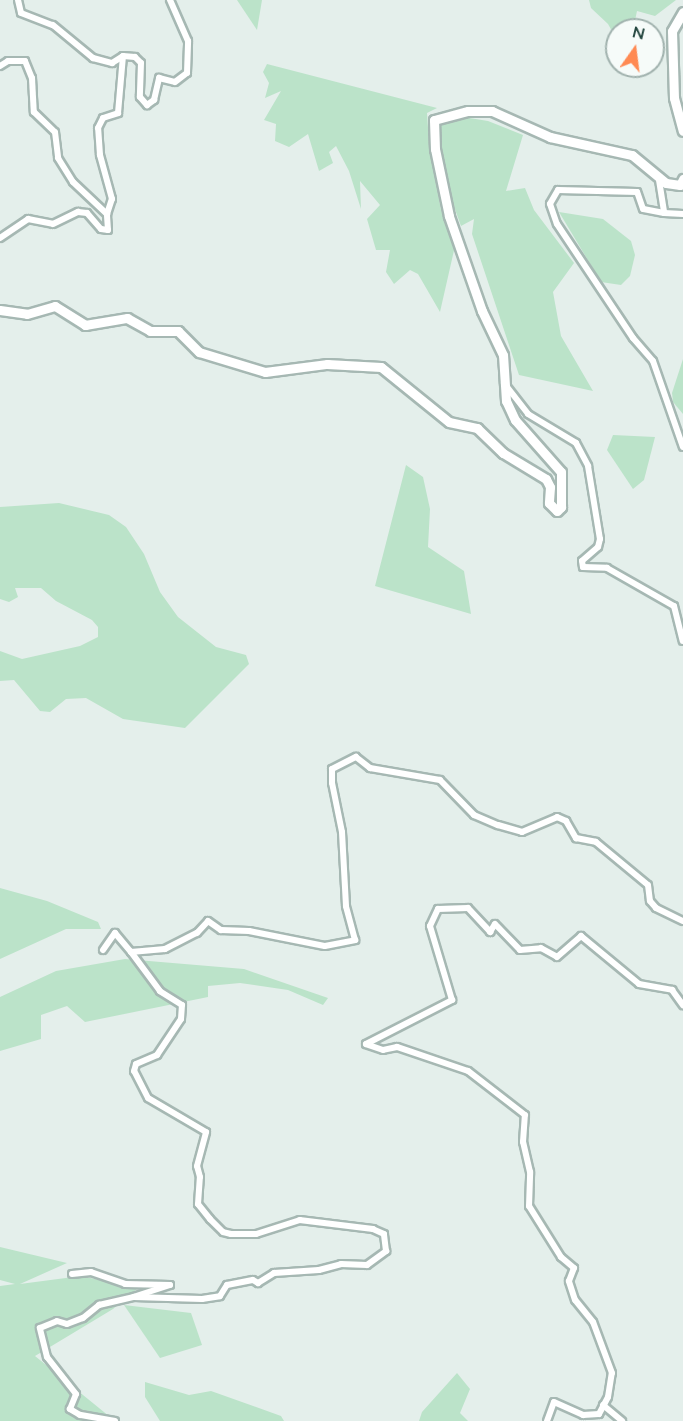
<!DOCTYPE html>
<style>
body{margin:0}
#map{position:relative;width:683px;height:1421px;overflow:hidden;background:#e4efeb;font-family:Lato,sans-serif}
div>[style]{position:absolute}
.green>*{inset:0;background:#bbe3c9}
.roads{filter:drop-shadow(2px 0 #a6b8b3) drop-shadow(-2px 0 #a6b8b3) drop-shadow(0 2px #a6b8b3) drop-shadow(0 -2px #a6b8b3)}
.street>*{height:6px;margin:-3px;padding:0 3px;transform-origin:3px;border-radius:3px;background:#fff}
.secondary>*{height:9px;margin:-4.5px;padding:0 4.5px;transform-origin:4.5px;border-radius:4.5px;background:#fff}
span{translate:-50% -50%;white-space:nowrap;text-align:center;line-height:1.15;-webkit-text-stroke:4.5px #f6fbf9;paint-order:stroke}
.north{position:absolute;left:605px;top:18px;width:60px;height:60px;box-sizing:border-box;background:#f6fbf9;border:2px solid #a1b2ae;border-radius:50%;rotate:14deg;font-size:16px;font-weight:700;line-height:24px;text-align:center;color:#21443d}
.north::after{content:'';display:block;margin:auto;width:21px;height:27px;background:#ff8a53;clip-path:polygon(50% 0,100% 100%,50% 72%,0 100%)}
</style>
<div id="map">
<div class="green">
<i style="clip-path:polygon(237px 0,262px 0,257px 30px)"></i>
<i style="clip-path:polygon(589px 0,676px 0,655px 16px,637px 11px,633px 30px,617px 30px,617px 40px,608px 24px,591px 8px)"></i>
<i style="clip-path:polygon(267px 64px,437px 108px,427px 113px,429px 142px,441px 210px,455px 246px,440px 312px,418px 274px,410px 270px,394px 284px,386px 272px,390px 250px,376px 250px,367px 219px,380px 205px,360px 181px,361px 209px,349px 171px,336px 146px,329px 152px,333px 163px,319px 171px,308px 134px,289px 147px,275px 141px,276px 124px,264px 120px,281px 91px,265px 98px,269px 83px,263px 72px)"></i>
<i style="clip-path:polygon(451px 115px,488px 121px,523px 135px,506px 191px,525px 188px,534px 210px,574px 263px,553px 292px,561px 336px,593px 391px,519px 375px,472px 234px,474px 219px,461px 226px,448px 190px,440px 136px,441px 124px)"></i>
<i style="clip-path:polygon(559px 212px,603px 219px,631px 241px,635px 255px,630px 276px,621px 285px,601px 282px)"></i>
<i style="clip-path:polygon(683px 359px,683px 414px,673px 402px,672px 393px)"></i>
<i style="clip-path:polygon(613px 435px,655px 437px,644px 480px,633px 489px,607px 450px)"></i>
<i style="clip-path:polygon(406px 465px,423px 477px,430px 509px,428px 547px,464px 571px,471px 614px,375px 586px)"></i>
<i style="clip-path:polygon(59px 503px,109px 515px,126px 527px,144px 554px,160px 592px,178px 617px,216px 647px,246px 655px,249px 664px,185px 728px,123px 719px,86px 698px,66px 699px,50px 712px,40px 711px,14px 680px,0 681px,0 651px,22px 659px,80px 646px,98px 637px,98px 627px,92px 620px,56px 601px,41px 588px,15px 588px,18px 597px,9px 602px,0 599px,0 507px)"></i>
<i style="clip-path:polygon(0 888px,47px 901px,98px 922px,101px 929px,66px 929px,0 959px)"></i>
<i style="clip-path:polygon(125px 959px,244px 969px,328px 998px,323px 1005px,288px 990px,240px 983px,208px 986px,208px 997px,85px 1022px,67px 1006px,41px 1015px,41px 1039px,0 1051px,0 997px,56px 971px)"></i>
<i style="clip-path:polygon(0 1247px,67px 1263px,20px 1284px,81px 1276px,138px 1288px,113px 1309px,35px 1356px,115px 1421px,0 1421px,0 1286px,15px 1284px,0 1280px)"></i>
<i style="clip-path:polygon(124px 1305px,191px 1313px,202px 1345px,160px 1358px)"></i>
<i style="clip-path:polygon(457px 1373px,470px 1389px,460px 1413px,468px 1421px,419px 1421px,422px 1412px)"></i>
<i style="clip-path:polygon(145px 1382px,189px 1395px,211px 1391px,281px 1416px,284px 1421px,160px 1421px,145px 1397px)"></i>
</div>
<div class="roads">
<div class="street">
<i style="left:18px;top:0;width:13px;rotate:77deg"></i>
<i style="left:21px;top:13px;width:34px;rotate:21deg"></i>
<i style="left:53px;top:25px;width:52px;rotate:39.5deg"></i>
<i style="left:93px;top:58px;width:20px;rotate:15deg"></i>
<i style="left:112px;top:63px;width:13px;rotate:-32deg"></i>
<i style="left:0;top:66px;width:9px;rotate:-32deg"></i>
<i style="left:8px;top:61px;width:17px"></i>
<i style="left:25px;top:61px;width:18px;rotate:68deg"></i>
<i style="left:32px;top:78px;width:34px;rotate:87deg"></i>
<i style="left:34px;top:112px;width:29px;rotate:44deg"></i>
<i style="left:55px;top:132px;width:26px;rotate:83deg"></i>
<i style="left:58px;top:158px;width:28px;rotate:58deg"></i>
<i style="left:73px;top:182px;width:47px;rotate:43.3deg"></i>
<i style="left:659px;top:180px;width:33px;rotate:81deg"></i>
<i style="left:664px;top:213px;width:21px;rotate:-169deg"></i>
<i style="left:643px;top:209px;width:18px;rotate:-109deg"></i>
<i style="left:637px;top:192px;width:79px;rotate:-178.5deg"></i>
<i style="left:558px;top:190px;width:16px;rotate:120deg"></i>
<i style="left:550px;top:204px;width:21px;rotate:71deg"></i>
<i style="left:557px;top:224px;width:137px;rotate:56.3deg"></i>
<i style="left:633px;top:338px;width:30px;rotate:49deg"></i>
<i style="left:653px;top:361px;width:91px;rotate:70.8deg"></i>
<i style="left:664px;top:213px;width:19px;rotate:3deg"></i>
<i style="left:0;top:238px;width:34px;rotate:-34deg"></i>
<i style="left:28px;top:219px;width:25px;rotate:11deg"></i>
<i style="left:53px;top:224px;width:28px;rotate:-26deg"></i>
<i style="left:78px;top:212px;width:9px;rotate:6deg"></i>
<i style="left:87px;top:213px;width:21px;rotate:49deg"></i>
<i style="left:101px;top:229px;width:7px;rotate:8deg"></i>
<i style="left:108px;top:230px;width:16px;rotate:-94deg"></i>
<i style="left:107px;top:214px;width:16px;rotate:-72deg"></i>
<i style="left:112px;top:199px;width:46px;rotate:-105.3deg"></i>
<i style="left:100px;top:155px;width:27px;rotate:-94deg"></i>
<i style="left:98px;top:128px;width:11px;rotate:-63deg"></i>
<i style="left:103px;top:118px;width:16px;rotate:-18deg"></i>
<i style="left:118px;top:113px;width:57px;rotate:-85deg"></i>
<i style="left:123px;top:56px;width:12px;rotate:5deg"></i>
<i style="left:135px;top:57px;width:8px;rotate:45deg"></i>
<i style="left:141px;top:63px;width:34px;rotate:92deg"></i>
<i style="left:140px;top:97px;width:11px;rotate:49deg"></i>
<i style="left:147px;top:105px;width:9px;rotate:-36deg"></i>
<i style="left:154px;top:100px;width:23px;rotate:-77deg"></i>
<i style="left:159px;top:78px;width:16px;rotate:14deg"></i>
<i style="left:175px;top:82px;width:15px;rotate:-37deg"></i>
<i style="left:187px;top:73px;width:32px;rotate:-88deg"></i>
<i style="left:188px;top:41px;width:45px;rotate:-113.7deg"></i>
<i style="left:504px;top:383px;width:39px;rotate:52deg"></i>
<i style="left:528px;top:414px;width:56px;rotate:31.1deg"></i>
<i style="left:576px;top:443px;width:26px;rotate:62deg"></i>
<i style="left:588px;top:466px;width:74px;rotate:80.7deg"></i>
<i style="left:600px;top:539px;width:8px;rotate:104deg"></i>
<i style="left:598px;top:547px;width:21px;rotate:139deg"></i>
<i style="left:582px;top:561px;width:6px;rotate:81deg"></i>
<i style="left:583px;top:567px;width:24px;rotate:2deg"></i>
<i style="left:607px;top:568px;width:77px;rotate:29.6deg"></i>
<i style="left:674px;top:606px;width:36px;rotate:76deg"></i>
<i style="left:103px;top:950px;width:21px;rotate:-55deg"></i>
<i style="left:115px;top:933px;width:25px;rotate:50deg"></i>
<i style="left:131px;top:952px;width:34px;rotate:-5deg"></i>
<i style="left:165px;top:949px;width:36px;rotate:-27deg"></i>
<i style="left:197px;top:933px;width:16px;rotate:-47deg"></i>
<i style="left:208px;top:921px;width:16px;rotate:35deg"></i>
<i style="left:221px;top:930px;width:28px;rotate:2deg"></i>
<i style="left:249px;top:931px;width:77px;rotate:11.2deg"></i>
<i style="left:325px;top:946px;width:31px;rotate:-11deg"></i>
<i style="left:355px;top:940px;width:35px;rotate:-105deg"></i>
<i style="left:346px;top:906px;width:74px;rotate:-93.1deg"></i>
<i style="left:342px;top:832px;width:50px;rotate:-101.5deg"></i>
<i style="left:332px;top:783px;width:14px;rotate:-90deg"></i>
<i style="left:332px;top:769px;width:27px;rotate:-27deg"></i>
<i style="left:356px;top:757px;width:18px;rotate:38deg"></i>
<i style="left:370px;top:768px;width:71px;rotate:9.7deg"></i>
<i style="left:440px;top:780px;width:49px;rotate:45.8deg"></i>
<i style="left:474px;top:815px;width:26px;rotate:23deg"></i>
<i style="left:498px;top:825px;width:25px;rotate:16deg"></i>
<i style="left:522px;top:832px;width:38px;rotate:-23deg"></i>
<i style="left:557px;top:817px;width:10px;rotate:24deg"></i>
<i style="left:566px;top:821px;width:20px;rotate:60deg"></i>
<i style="left:576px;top:838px;width:20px;rotate:11deg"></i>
<i style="left:596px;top:842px;width:67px;rotate:39.6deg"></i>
<i style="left:648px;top:885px;width:16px;rotate:83deg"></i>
<i style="left:650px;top:901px;width:9px;rotate:49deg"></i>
<i style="left:656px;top:908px;width:30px;rotate:26deg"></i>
<i style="left:72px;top:1274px;width:19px;rotate:-6deg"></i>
<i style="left:91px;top:1272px;width:36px;rotate:19deg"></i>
<i style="left:125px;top:1284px;width:45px;rotate:1.3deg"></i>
<i style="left:170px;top:1285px;width:38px;rotate:162deg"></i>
<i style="left:134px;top:1297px;width:68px;rotate:1.7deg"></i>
<i style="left:202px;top:1299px;width:18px;rotate:-9deg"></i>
<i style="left:220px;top:1296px;width:13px;rotate:-58deg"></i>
<i style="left:227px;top:1285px;width:26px;rotate:-11deg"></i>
<i style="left:253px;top:1280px;width:6px;rotate:31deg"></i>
<i style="left:258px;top:1283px;width:19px;rotate:-32deg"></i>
<i style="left:274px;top:1273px;width:45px;rotate:-3.8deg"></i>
<i style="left:319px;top:1270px;width:23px;rotate:-15deg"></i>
<i style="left:341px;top:1264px;width:26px;rotate:2deg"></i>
<i style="left:367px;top:1265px;width:24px;rotate:-36deg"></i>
<i style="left:386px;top:1251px;width:17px;rotate:-97deg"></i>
<i style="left:384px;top:1234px;width:12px;rotate:-156deg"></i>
<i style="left:373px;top:1229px;width:74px;rotate:-173deg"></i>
<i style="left:300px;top:1220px;width:46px;rotate:162.3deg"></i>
<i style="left:256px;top:1234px;width:25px;rotate:180deg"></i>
<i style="left:231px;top:1234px;width:8px;rotate:-166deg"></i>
<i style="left:223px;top:1232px;width:18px;rotate:-135deg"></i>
<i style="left:210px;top:1219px;width:19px;rotate:-129deg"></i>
<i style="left:198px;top:1204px;width:27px;rotate:-86deg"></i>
<i style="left:200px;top:1177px;width:11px;rotate:-105deg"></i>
<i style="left:197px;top:1166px;width:35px;rotate:-75deg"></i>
<i style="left:206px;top:1132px;width:67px;rotate:-149.6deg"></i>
<i style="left:148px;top:1098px;width:30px;rotate:-117deg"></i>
<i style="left:134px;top:1071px;width:7px;rotate:-74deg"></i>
<i style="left:136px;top:1064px;width:23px;rotate:-23deg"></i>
<i style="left:157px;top:1055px;width:43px;rotate:-56.3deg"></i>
<i style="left:181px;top:1019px;width:14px;rotate:-86deg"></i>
<i style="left:182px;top:1005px;width:26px;rotate:-148deg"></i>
<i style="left:160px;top:991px;width:49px;rotate:-126.6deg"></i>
<i style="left:603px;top:1405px;width:25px;rotate:40deg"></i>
<i style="left:115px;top:1421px;width:36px;rotate:-170deg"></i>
<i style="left:80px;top:1415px;width:12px;rotate:-149deg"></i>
<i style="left:70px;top:1409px;width:16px;rotate:-68deg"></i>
<i style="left:76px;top:1394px;width:47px;rotate:-128.1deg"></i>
<i style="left:47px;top:1357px;width:30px;rotate:-104deg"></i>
<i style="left:40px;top:1328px;width:18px;rotate:-22deg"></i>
<i style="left:57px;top:1321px;width:10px;rotate:17deg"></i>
<i style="left:67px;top:1324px;width:17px;rotate:-21deg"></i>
<i style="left:83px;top:1318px;width:21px;rotate:-39deg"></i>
<i style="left:99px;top:1305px;width:36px;rotate:-13deg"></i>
<i style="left:547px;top:1421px;width:20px;rotate:-70deg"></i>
<i style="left:554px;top:1402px;width:32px;rotate:24deg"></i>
<i style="left:583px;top:1415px;width:16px;rotate:-4deg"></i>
<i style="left:599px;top:1414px;width:19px;rotate:-62deg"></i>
<i style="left:608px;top:1397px;width:24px;rotate:-81deg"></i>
<i style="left:612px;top:1373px;width:54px;rotate:-110.4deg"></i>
<i style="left:593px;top:1322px;width:28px;rotate:-129deg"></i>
<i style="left:575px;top:1300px;width:20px;rotate:-108deg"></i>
<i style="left:569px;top:1281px;width:14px;rotate:-69deg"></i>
<i style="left:574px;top:1268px;width:17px;rotate:-140deg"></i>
<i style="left:561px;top:1257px;width:60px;rotate:-122.1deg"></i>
<i style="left:529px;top:1206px;width:34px;rotate:-88deg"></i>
<i style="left:530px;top:1172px;width:31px;rotate:-103deg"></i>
<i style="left:523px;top:1142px;width:27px;rotate:-86deg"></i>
<i style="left:525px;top:1115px;width:72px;rotate:-142.3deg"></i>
<i style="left:468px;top:1071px;width:75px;rotate:-161.3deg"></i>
<i style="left:397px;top:1047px;width:14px;rotate:168deg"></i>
<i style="left:383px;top:1050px;width:18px;rotate:-161deg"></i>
<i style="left:366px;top:1044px;width:97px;rotate:-27.1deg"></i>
<i style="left:452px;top:1000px;width:77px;rotate:-106.6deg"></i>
<i style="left:430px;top:926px;width:19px;rotate:-65deg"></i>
<i style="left:438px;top:909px;width:30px;rotate:-2deg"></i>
<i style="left:468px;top:908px;width:33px;rotate:47deg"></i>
<i style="left:490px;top:932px;width:9px;rotate:-58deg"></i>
<i style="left:495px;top:924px;width:36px;rotate:46deg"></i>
<i style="left:520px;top:950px;width:21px;rotate:-5deg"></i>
<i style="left:541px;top:948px;width:18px;rotate:29deg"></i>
<i style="left:557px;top:957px;width:32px;rotate:-41deg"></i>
<i style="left:581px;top:936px;width:75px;rotate:39.6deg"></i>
<i style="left:639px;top:984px;width:34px;rotate:10deg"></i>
<i style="left:672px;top:990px;width:19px;rotate:54deg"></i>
</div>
<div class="secondary">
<i style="left:683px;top:12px;width:22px;rotate:120deg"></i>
<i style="left:672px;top:31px;width:67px;rotate:88.3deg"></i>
<i style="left:674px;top:98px;width:34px;rotate:75deg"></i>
<i style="left:0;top:310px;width:27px;rotate:8deg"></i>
<i style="left:27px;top:314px;width:29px;rotate:-16deg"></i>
<i style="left:55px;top:306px;width:36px;rotate:32deg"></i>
<i style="left:85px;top:325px;width:43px;rotate:-9.5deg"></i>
<i style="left:127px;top:318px;width:26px;rotate:29deg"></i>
<i style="left:150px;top:331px;width:28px"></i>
<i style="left:178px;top:331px;width:30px;rotate:45deg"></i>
<i style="left:199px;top:352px;width:69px;rotate:16.9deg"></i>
<i style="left:265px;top:372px;width:63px;rotate:-7.4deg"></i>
<i style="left:327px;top:364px;width:54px;rotate:3.2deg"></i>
<i style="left:381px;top:367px;width:87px;rotate:39deg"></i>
<i style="left:449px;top:422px;width:29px;rotate:12deg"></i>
<i style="left:477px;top:428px;width:36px;rotate:44deg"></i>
<i style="left:503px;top:453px;width:50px;rotate:31.2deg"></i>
<i style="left:546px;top:479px;width:9px;rotate:63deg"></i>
<i style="left:550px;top:487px;width:16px;rotate:94deg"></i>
<i style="left:549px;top:503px;width:11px;rotate:45deg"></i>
<i style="left:557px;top:511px;width:6px;rotate:-45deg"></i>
<i style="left:561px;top:507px;width:35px;rotate:-90deg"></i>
<i style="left:561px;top:472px;width:69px;rotate:-131.5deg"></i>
<i style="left:515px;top:420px;width:21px;rotate:-115deg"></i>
<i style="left:506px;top:401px;width:46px;rotate:-93.7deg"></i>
<i style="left:503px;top:355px;width:49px;rotate:-115.5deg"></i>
<i style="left:482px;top:311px;width:101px;rotate:-109.2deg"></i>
<i style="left:449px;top:216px;width:68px;rotate:-101.8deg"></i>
<i style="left:435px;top:149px;width:29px;rotate:-92deg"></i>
<i style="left:434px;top:120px;width:35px;rotate:-15deg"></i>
<i style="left:468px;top:111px;width:24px"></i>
<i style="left:492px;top:111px;width:64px;rotate:24.1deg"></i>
<i style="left:550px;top:137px;width:84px;rotate:12.4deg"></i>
<i style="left:632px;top:155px;width:44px;rotate:39.5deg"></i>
<i style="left:666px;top:183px;width:14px;rotate:8deg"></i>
<i style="left:680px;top:185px;width:7px;rotate:-63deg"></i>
</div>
</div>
<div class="north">N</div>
</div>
